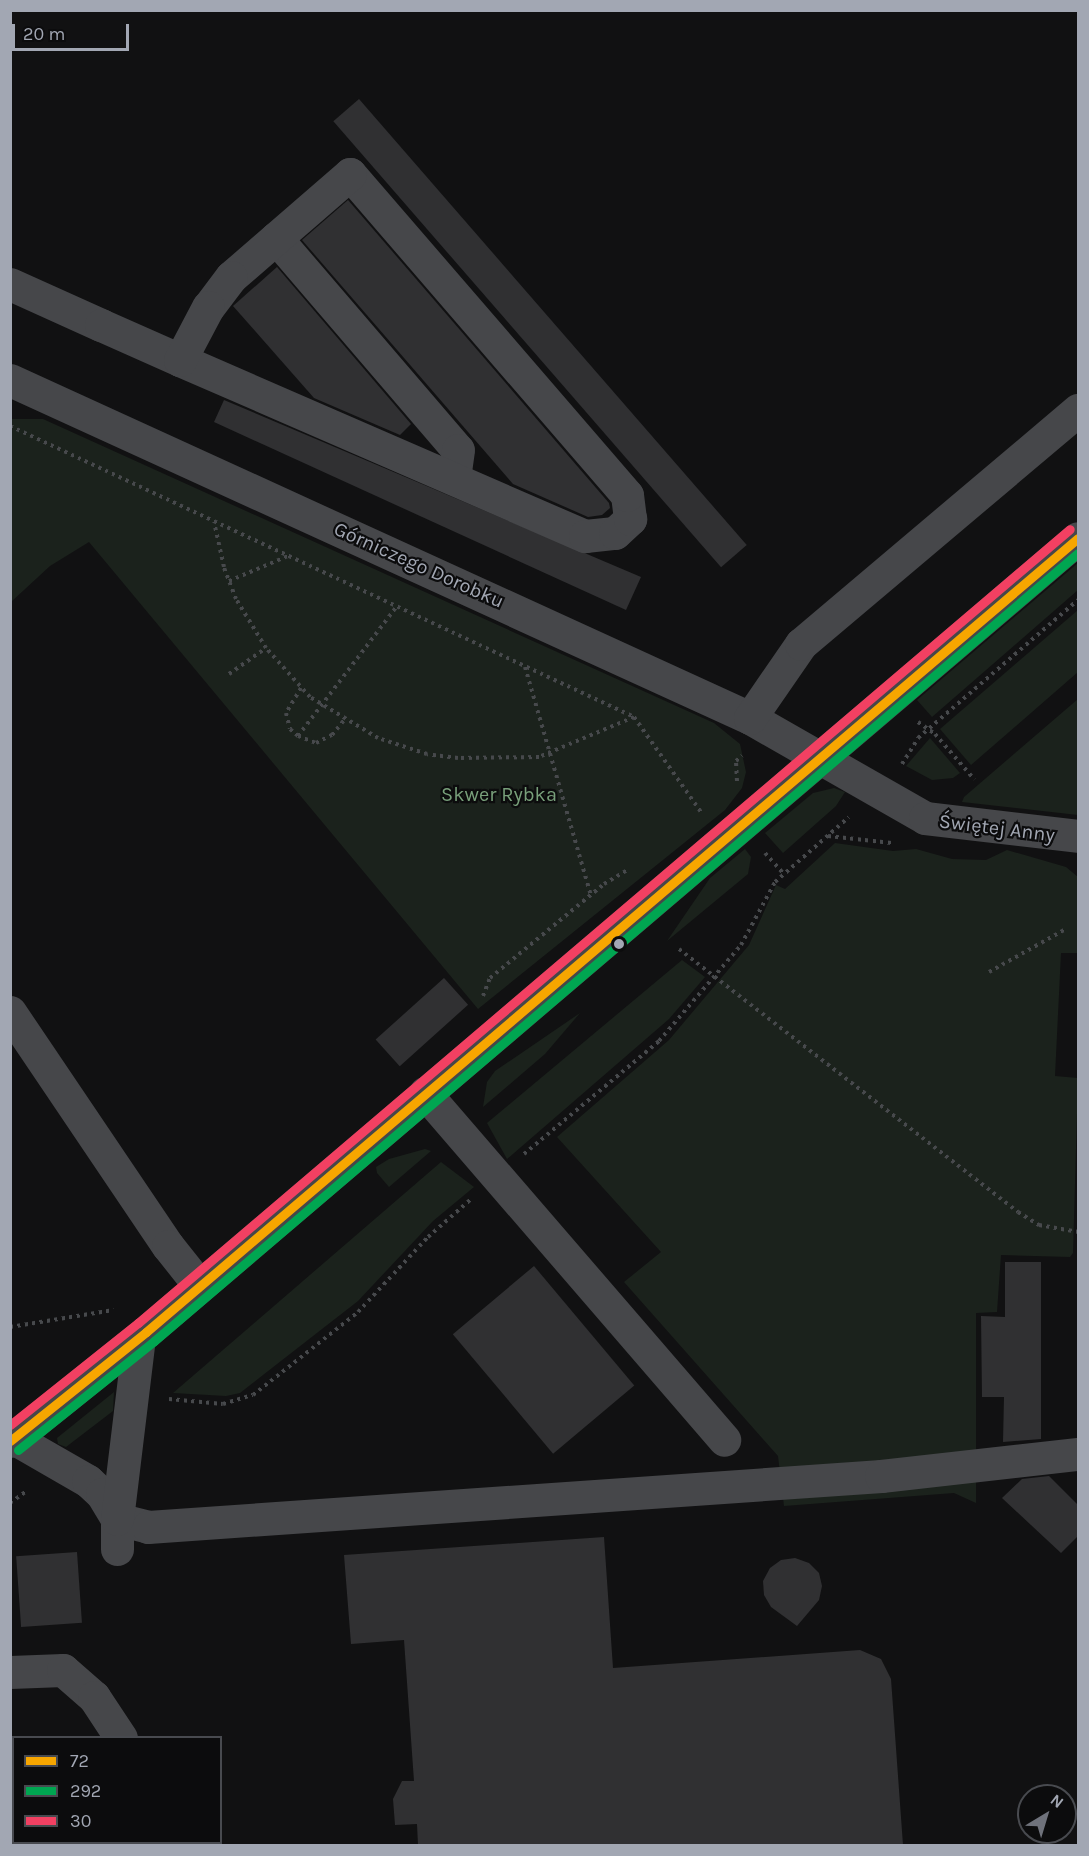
<!DOCTYPE html>
<meta charset="utf-8">
<style>
body{margin:0}
#map{position:relative;width:1089px;height:1856px;overflow:hidden;background:#111112;font-family:Karla,sans-serif}
div>[style]{position:absolute}
.green>*{inset:0;background:#1b221c}
.building>*{inset:0;background:#303032;transform-origin:0 0}
.path>*{height:4px;margin-top:-2px;transform-origin:0;background:repeating-linear-gradient(90deg,#47494c 0 3px,transparent 0 7.5px)}
.minor>*{height:33px;margin:-16.5px;padding:0 16.5px;transform-origin:16.5px;border-radius:16.5px;background:#46474a}
.bus-1>*{height:9px;margin:-4.5px;padding:0 4.5px;transform-origin:4.5px;border-radius:4.5px;background:#f7a600}
.bus-2>*{height:9px;margin:-4.5px;padding:0 4.5px;transform-origin:4.5px;border-radius:4.5px;background:#00a651}
.bus-3>*{height:9px;margin:-4.5px;padding:0 4.5px;transform-origin:4.5px;border-radius:4.5px;background:#f24062}
.dots>*{width:16px;height:16px;translate:-50% -50%;box-sizing:border-box;border:3px solid #0c0c0d;border-radius:50%}
span{translate:-50% -50%;white-space:nowrap;text-align:center;line-height:1.15;-webkit-text-stroke:4.5px #0c0c0d;paint-order:stroke}
.street-label{font-size:20px;color:#a2a7b3}
.park-label{font-size:20px;color:#789f7a}
.frame{position:absolute;inset:0;border:12px solid #a2a7b3;pointer-events:none}
.legend{position:absolute;left:12px;top:1736px;width:210px;height:108px;box-sizing:border-box;background:#0c0c0d;border:2px solid #484a4f;margin:0;padding:8px 10px;list-style:none;font-size:18px;color:#a2a7b3}
.legend li{display:flex;align-items:center;gap:12px;height:30px}
.legend b{width:30px;border:2px solid #484a4f}
.north{position:absolute;left:1017px;top:1784px;width:60px;height:60px;box-sizing:border-box;background:#0c0c0d;border:2px solid #484a4f;border-radius:50%;rotate:38deg;font-size:16px;font-weight:700;line-height:24px;text-align:center;color:#a2a7b3}
.north::after{content:'';display:block;margin:auto;width:21px;height:27px;background:#6f727b;clip-path:polygon(50% 0,100% 100%,50% 72%,0 100%)}
.scale{position:absolute;left:12px;top:24px;width:117px;height:27px;box-sizing:border-box;border:3px solid #a2a7b3;border-top:0;padding-left:8px;font-size:18px;line-height:21px;white-space:nowrap;color:#a2a7b3;-webkit-text-stroke:4px #0c0c0d;paint-order:stroke}
</style>
<div id="map">
<div class="green">
<i style="clip-path:polygon(11px 419px,43px 419px,714px 723px,740px 744px,746px 772px,742px 788px,725px 810px,478px 1009px,89px 542px,50px 566px,11px 602px)"></i>
<i style="clip-path:polygon(1078px 563px,1078px 590px,932px 717px,917px 700px)"></i>
<i style="clip-path:polygon(1078px 610px,1078px 672px,971px 765px,940px 729px)"></i>
<i style="clip-path:polygon(1078px 699px,1078px 815px,962px 802px,964px 797px)"></i>
<i style="clip-path:polygon(930px 738px,960px 773px,953px 778px,932px 780px,906px 766px)"></i>
<i style="clip-path:polygon(834px 788px,845px 792px,836px 806px,783px 853px,765px 833px,813px 793px)"></i>
<i style="clip-path:polygon(835px 843px,893px 851px,916px 849px,952px 859px,986px 860px,1007px 850px,1066px 867px,1078px 877px,1078px 953px,1061px 953px,1055px 1076px,1078px 1078px,1073px 1253px,1070px 1257px,1001px 1255px,997px 1312px,976px 1313px,976px 1503px,954px 1493px,784px 1506px,778px 1456px,624px 1282px,661px 1252px,557px 1137px,669px 1040px,749px 945px,776px 885px,785px 889px)"></i>
<i style="clip-path:polygon(745px 849px,751px 857px,748px 874px,667px 941px,710px 878px)"></i>
<i style="clip-path:polygon(682px 960px,705px 977px,669px 1019px,507px 1159px,487px 1123px)"></i>
<i style="clip-path:polygon(580px 1013px,545px 1054px,483px 1107px,487px 1082px,495px 1071px)"></i>
<i style="clip-path:polygon(425px 1149px,431px 1151px,389px 1187px,377px 1173px,376px 1167px,389px 1159px)"></i>
<i style="clip-path:polygon(441px 1162px,474px 1187px,433px 1221px,358px 1301px,240px 1393px,226px 1396px,173px 1393px)"></i>
<i style="clip-path:polygon(114px 1392px,113px 1411px,66px 1447px,58px 1444px,57px 1438px)"></i>
</div>
<div class="building">
<i style="left:359px;top:99px;width:591px;height:34px;rotate:49deg"></i>
<i style="clip-path:polygon(348px 200px,609px 503px,610px 508px,602px 515px,588px 517px,513px 484px,302px 240px)"></i>
<i style="clip-path:polygon(277px 267px,411px 424px,400px 435px,314px 398px,233px 306px)"></i>
<i style="clip-path:polygon(224px 400px,641px 577px,626px 610px,214px 422px)"></i>
<i style="left:444px;top:978px;width:36px;height:92px;rotate:48deg"></i>
<i style="clip-path:polygon(1005px 1262px,1041px 1262px,1041px 1439px,1003px 1442px,1004px 1397px,982px 1397px,981px 1316px,1005px 1317px)"></i>
<i style="left:534px;top:1266px;width:156px;height:106px;rotate:50deg"></i>
<i style="clip-path:polygon(1049px 1476px,1078px 1505px,1078px 1536px,1061px 1553px,1002px 1498px,1022px 1479px)"></i>
<i style="clip-path:polygon(604px 1537px,613px 1668px,860px 1650px,881px 1659px,891px 1679px,903px 1845px,418px 1845px,417px 1824px,395px 1825px,393px 1799px,402px 1781px,414px 1781px,404px 1640px,351px 1644px,344px 1555px)"></i>
<i style="left:77px;top:1552px;width:71px;height:61px;rotate:86deg"></i>
<i style="clip-path:polygon(795px 1558px,809px 1563px,819px 1573px,822px 1586px,819px 1600px,797px 1626px,771px 1607px,764px 1595px,763px 1581px,770px 1568px,781px 1560px)"></i>
</div>
<div class="path">
<i style="left:10px;top:426px;width:689px;rotate:25deg"></i>
<i style="left:634px;top:717px;width:103px;rotate:157.2deg"></i>
<i style="left:539px;top:757px;width:81px;rotate:179.3deg"></i>
<i style="left:458px;top:758px;width:31px;rotate:-173deg"></i>
<i style="left:427px;top:754px;width:52px;rotate:-161.9deg"></i>
<i style="left:378px;top:738px;width:79px;rotate:-148.9deg"></i>
<i style="left:310px;top:697px;width:66px;rotate:-131.9deg"></i>
<i style="left:266px;top:648px;width:57px;rotate:-121.5deg"></i>
<i style="left:236px;top:599px;width:34px;rotate:-111deg"></i>
<i style="left:224px;top:567px;width:46px;rotate:-102.5deg"></i>
<i style="left:229px;top:581px;width:64px;rotate:-23deg"></i>
<i style="left:525px;top:667px;width:237px;rotate:73.9deg"></i>
<i style="left:229px;top:674px;width:45px;rotate:-35.1deg"></i>
<i style="left:301px;top:688px;width:29px;rotate:121deg"></i>
<i style="left:286px;top:713px;width:16px;rotate:76deg"></i>
<i style="left:290px;top:729px;width:11px;rotate:41deg"></i>
<i style="left:298px;top:736px;width:19px;rotate:21deg"></i>
<i style="left:316px;top:743px;width:18px;rotate:-27deg"></i>
<i style="left:332px;top:735px;width:19px;rotate:-51deg"></i>
<i style="left:634px;top:717px;width:116px;rotate:54.8deg"></i>
<i style="left:918px;top:722px;width:21px;rotate:35deg"></i>
<i style="left:935px;top:734px;width:60px;rotate:49.1deg"></i>
<i style="left:298px;top:736px;width:163px;rotate:-52.7deg"></i>
<i style="left:902px;top:764px;width:31px;rotate:-58deg"></i>
<i style="left:918px;top:738px;width:211px;rotate:-40.8deg"></i>
<i style="left:737px;top:781px;width:20px;rotate:-93deg"></i>
<i style="left:736px;top:761px;width:8px;rotate:-40deg"></i>
<i style="left:828px;top:836px;width:64px;rotate:6.2deg"></i>
<i style="left:765px;top:853px;width:27px;rotate:48deg"></i>
<i style="left:679px;top:949px;width:429px;rotate:37.8deg"></i>
<i style="left:1018px;top:1212px;width:25px;rotate:32deg"></i>
<i style="left:1039px;top:1225px;width:40px;rotate:10deg"></i>
<i style="left:989px;top:972px;width:88px;rotate:-29.2deg"></i>
<i style="left:483px;top:996px;width:19px;rotate:-69deg"></i>
<i style="left:490px;top:978px;width:148px;rotate:-39.5deg"></i>
<i style="left:604px;top:884px;width:27px;rotate:-31deg"></i>
<i style="left:524px;top:1154px;width:176px;rotate:-39.9deg"></i>
<i style="left:659px;top:1041px;width:126px;rotate:-49.5deg"></i>
<i style="left:741px;top:945px;width:72px;rotate:-61.6deg"></i>
<i style="left:775px;top:882px;width:98px;rotate:-41.3deg"></i>
<i style="left:10px;top:1327px;width:105px;rotate:-9.3deg"></i>
<i style="left:169px;top:1399px;width:54px;rotate:5.3deg"></i>
<i style="left:223px;top:1404px;width:31px;rotate:-17deg"></i>
<i style="left:253px;top:1395px;width:134px;rotate:-38.3deg"></i>
<i style="left:358px;top:1312px;width:103px;rotate:-47deg"></i>
<i style="left:428px;top:1237px;width:56px;rotate:-41.4deg"></i>
<i style="left:10px;top:1503px;width:22px;rotate:-36deg"></i>
</div>
<div class="minor">
<i style="left:276px;top:238px;width:279px;rotate:49.4deg"></i>
<i style="left:458px;top:450px;width:29px;rotate:98deg"></i>
<i style="left:10px;top:284px;width:100px;rotate:24.3deg"></i>
<i style="left:101px;top:325px;width:86px;rotate:23.9deg"></i>
<i style="left:180px;top:360px;width:442px;rotate:23.5deg"></i>
<i style="left:585px;top:536px;width:30px;rotate:-6deg"></i>
<i style="left:615px;top:533px;width:21px;rotate:-43deg"></i>
<i style="left:630px;top:519px;width:24px;rotate:-97deg"></i>
<i style="left:627px;top:495px;width:424px;rotate:-130.8deg"></i>
<i style="left:350px;top:174px;width:157px;rotate:139.1deg"></i>
<i style="left:231px;top:277px;width:38px;rotate:127deg"></i>
<i style="left:208px;top:307px;width:60px;rotate:117.8deg"></i>
<i style="left:10px;top:380px;width:814px;rotate:24.55deg"></i>
<i style="left:750px;top:718px;width:202px;rotate:29.7deg"></i>
<i style="left:925px;top:818px;width:154px;rotate:6.7deg"></i>
<i style="left:750px;top:718px;width:90px;rotate:-55.4deg"></i>
<i style="left:801px;top:644px;width:363px;rotate:-40.2deg"></i>
<i style="left:10px;top:1012px;width:282px;rotate:56deg"></i>
<i style="left:168px;top:1246px;width:50px;rotate:51.5deg"></i>
<i style="left:425px;top:1093px;width:458px;rotate:49.2deg"></i>
<i style="left:15px;top:1439px;width:84px;rotate:29.9deg"></i>
<i style="left:88px;top:1481px;width:19px;rotate:43deg"></i>
<i style="left:102px;top:1494px;width:29px;rotate:59deg"></i>
<i style="left:117px;top:1519px;width:32px;rotate:14deg"></i>
<i style="left:148px;top:1527px;width:735px;rotate:-3.98deg"></i>
<i style="left:881px;top:1476px;width:198px;rotate:-6.4deg"></i>
<i style="left:10px;top:1441px;width:174px;rotate:-38.7deg"></i>
<i style="left:146px;top:1332px;width:1224px;rotate:-40.43deg"></i>
<i style="left:117px;top:1549px;width:30px;rotate:-90deg"></i>
<i style="left:117px;top:1519px;width:182px;rotate:-83.1deg"></i>
<i style="left:10px;top:1672px;width:53px;rotate:-2.2deg"></i>
<i style="left:63px;top:1670px;width:41px;rotate:41.1deg"></i>
<i style="left:94px;top:1697px;width:49px;rotate:56.6deg"></i>
<i style="left:166px;top:1842px;width:4px;rotate:63deg"></i>
</div>
<div class="bus-1">
<i style="left:10px;top:1441px;width:174px;rotate:-38.7deg"></i>
<i style="left:146px;top:1332px;width:1224px;rotate:-40.43deg"></i>
</div>
<div class="bus-2">
<i style="left:18px;top:1450px;width:174px;rotate:-38.7deg"></i>
<i style="left:154px;top:1341px;width:1214px;rotate:-40.46deg"></i>
</div>
<div class="bus-3">
<i style="left:10px;top:1425px;width:164px;rotate:-38.6deg"></i>
<i style="left:138px;top:1323px;width:1224px;rotate:-40.43deg"></i>
</div>
<div class="dots">
<i style="left:619px;top:944px;background:#a2a7b3"></i>
</div>
<div class="street-label">
<span style="left:419px;top:565px;rotate:24deg">Górniczego Dorobku</span>
<span style="left:997px;top:828px;rotate:7deg">Świętej Anny</span>
</div>
<div class="park-label">
<span style="left:499px;top:794px">Skwer Rybka</span>
</div>
<div class="frame"></div>
<ul class="legend">
<li><b style="height:8px;background:#f7a600"></b>72</li>
<li><b style="height:8px;background:#00a651"></b>292</li>
<li><b style="height:8px;background:#f24062"></b>30</li>
</ul>
<div class="north">N</div>
<div class="scale">20 m</div>
</div>
